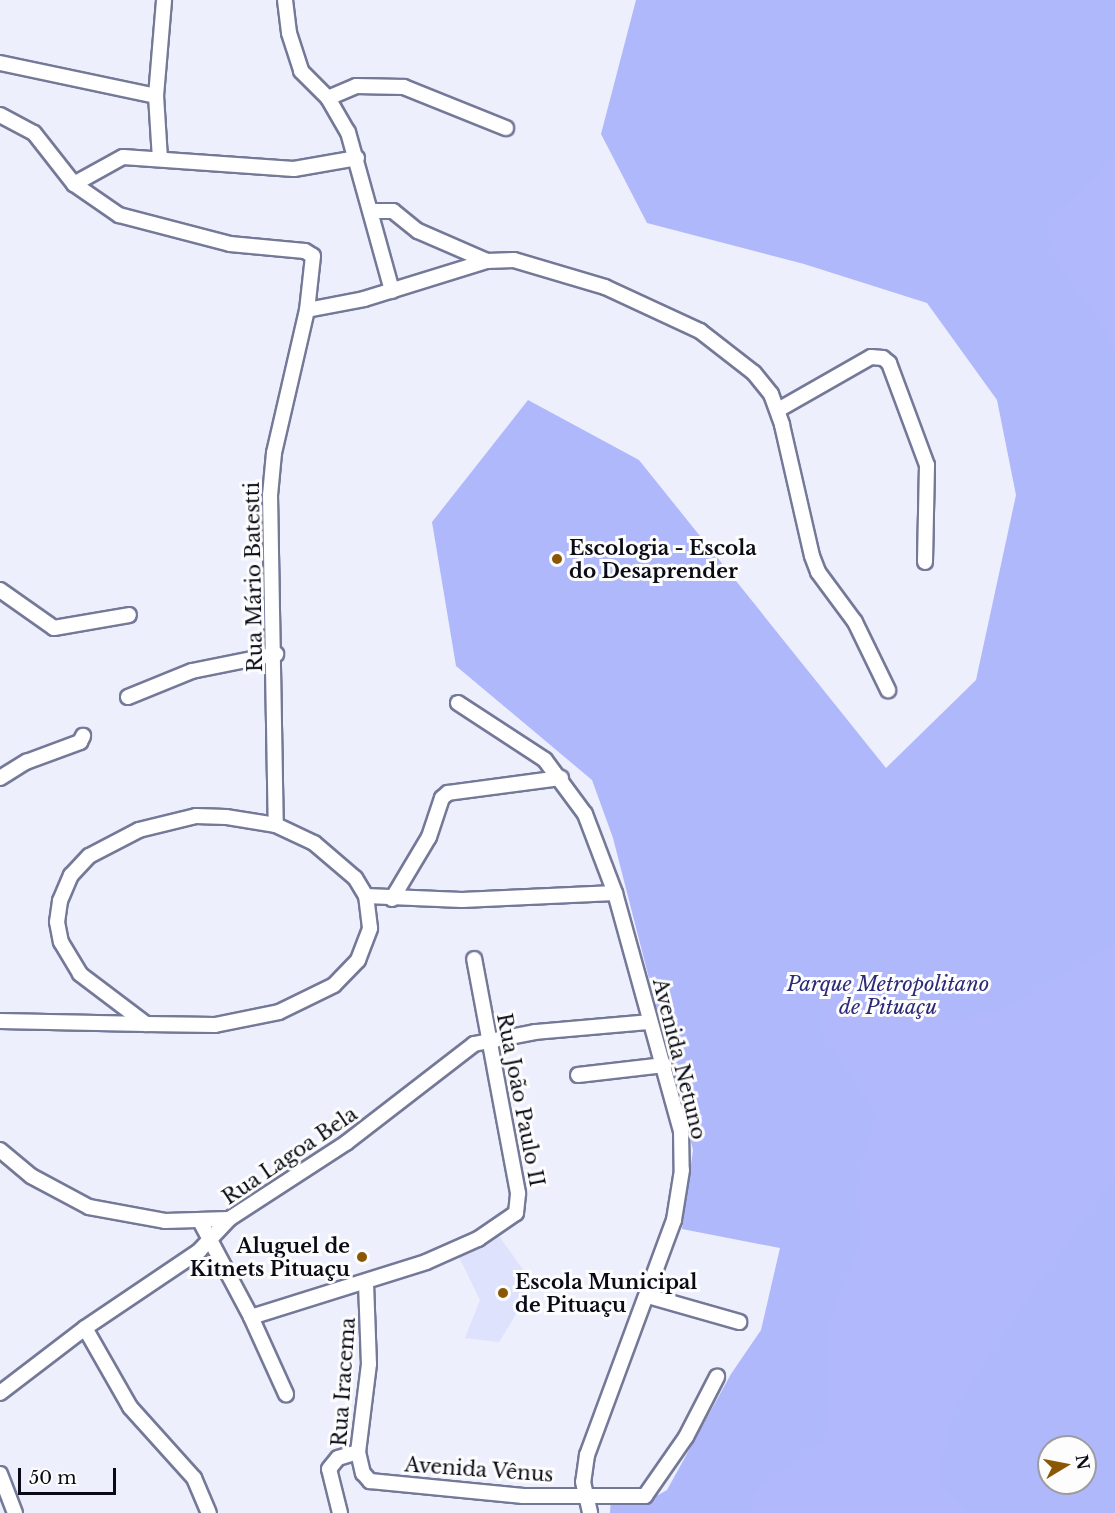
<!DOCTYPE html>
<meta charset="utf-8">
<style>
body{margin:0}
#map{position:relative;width:1115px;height:1513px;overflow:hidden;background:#edeffd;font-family:"Libre Baskerville",serif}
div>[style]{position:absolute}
.built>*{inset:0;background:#dee2fc}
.forest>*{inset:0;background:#b0b8fc}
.water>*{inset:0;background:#b1b9fc}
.roads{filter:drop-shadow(2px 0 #757998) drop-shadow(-2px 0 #757998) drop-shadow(0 2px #757998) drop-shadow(0 -2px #757998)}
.street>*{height:14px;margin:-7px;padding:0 7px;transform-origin:7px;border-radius:7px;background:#fff}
.dots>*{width:16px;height:16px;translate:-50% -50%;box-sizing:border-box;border:3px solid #fdfdfd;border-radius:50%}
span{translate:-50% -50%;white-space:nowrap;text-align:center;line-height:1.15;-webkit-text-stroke:6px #fdfdfd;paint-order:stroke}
.poi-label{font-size:20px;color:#0a0b16;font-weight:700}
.left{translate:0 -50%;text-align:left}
.right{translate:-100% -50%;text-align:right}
.street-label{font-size:20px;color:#0a0b16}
.park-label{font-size:20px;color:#2c2a76;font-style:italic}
.north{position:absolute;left:1037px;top:1435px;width:60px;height:60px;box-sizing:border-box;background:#fdfdfd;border:2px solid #9c9ca1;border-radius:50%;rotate:80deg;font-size:16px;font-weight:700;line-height:24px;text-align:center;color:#0a0b16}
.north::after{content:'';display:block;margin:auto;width:21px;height:27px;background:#8b5704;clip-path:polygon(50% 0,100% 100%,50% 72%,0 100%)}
.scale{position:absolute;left:18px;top:1468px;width:98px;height:27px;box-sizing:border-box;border:3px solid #0a0b16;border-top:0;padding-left:8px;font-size:18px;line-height:21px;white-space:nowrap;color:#0a0b16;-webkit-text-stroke:4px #fdfdfd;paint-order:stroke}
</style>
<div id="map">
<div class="built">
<i style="clip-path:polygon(499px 1236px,534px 1285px,499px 1342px,465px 1338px,480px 1300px,458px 1255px)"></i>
</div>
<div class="forest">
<i style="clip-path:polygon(evenodd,636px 0,1115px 0,1115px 1513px,610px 1513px,611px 1496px,646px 1502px,667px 1490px,731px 1374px,761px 1330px,780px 1248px,682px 1229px,693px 1150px,613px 838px,592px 780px,456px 666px,432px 522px,528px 400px,639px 460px,886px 768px,976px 680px,1016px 495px,997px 400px,927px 303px,804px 264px,647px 223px,601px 134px,636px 0,1049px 1447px,1085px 1447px,1085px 1483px,1049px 1483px,1049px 1447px)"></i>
</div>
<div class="water">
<i style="clip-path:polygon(1115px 153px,1115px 354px,1102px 324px,1061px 269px,1046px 230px)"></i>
<i style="clip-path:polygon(1115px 943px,1115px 1175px,997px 1342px,953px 1412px,941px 1465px,942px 1485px,967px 1513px,751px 1513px,754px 1493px,825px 1439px,830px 1320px,862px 1239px,855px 1192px,876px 1114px,820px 1029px,823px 997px,850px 977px,893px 979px,952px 1021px,1010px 1006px)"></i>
</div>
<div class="roads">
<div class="street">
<i style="left:285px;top:0;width:33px;rotate:83deg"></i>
<i style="left:289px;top:33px;width:40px;rotate:72deg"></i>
<i style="left:301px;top:71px;width:38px;rotate:45deg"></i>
<i style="left:328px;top:98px;width:39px;rotate:60deg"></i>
<i style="left:348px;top:132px;width:165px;rotate:74.5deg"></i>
<i style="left:0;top:63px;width:159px;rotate:11.9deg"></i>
<i style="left:328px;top:98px;width:30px;rotate:-23deg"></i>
<i style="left:356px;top:86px;width:48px;rotate:1.2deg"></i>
<i style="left:404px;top:87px;width:110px;rotate:21.9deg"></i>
<i style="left:0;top:115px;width:38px;rotate:28deg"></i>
<i style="left:34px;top:133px;width:65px;rotate:51.9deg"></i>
<i style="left:74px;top:184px;width:55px;rotate:34.6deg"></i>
<i style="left:119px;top:215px;width:115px;rotate:14.6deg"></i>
<i style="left:230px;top:244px;width:75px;rotate:5.3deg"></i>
<i style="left:305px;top:251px;width:9px;rotate:32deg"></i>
<i style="left:313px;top:256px;width:54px;rotate:96.3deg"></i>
<i style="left:307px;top:310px;width:147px;rotate:103deg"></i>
<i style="left:274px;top:453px;width:42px;rotate:95.4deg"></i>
<i style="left:270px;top:495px;width:330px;rotate:89deg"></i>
<i style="left:160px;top:159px;width:63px;rotate:-93.6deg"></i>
<i style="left:156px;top:96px;width:96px;rotate:-85.2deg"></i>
<i style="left:74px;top:184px;width:56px;rotate:-28.9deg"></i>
<i style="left:123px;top:157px;width:171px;rotate:4deg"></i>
<i style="left:294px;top:169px;width:64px;rotate:-9.9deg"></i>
<i style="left:371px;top:211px;width:22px"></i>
<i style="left:393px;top:211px;width:32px;rotate:39deg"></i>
<i style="left:418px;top:231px;width:75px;rotate:23.5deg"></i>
<i style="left:307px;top:310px;width:58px;rotate:-10.9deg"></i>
<i style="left:364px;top:299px;width:129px;rotate:-17.2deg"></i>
<i style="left:487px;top:261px;width:27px;rotate:-2deg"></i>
<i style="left:514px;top:260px;width:95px;rotate:16.5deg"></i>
<i style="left:605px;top:287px;width:105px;rotate:24.9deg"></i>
<i style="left:700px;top:331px;width:68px;rotate:37.9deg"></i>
<i style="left:754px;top:373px;width:27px;rotate:51deg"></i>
<i style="left:771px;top:394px;width:33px;rotate:70deg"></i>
<i style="left:782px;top:425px;width:134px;rotate:77.1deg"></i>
<i style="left:812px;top:556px;width:17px;rotate:69deg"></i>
<i style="left:818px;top:572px;width:62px;rotate:53.5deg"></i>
<i style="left:855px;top:622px;width:76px;rotate:64.1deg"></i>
<i style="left:778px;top:410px;width:107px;rotate:-29.7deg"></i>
<i style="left:871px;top:357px;width:12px;rotate:5deg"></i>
<i style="left:883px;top:358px;width:8px;rotate:40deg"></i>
<i style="left:889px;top:363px;width:109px;rotate:69.6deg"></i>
<i style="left:927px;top:465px;width:97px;rotate:91.2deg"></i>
<i style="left:0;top:590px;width:66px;rotate:35.1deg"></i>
<i style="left:54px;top:628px;width:76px;rotate:-9.8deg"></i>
<i style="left:128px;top:697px;width:69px;rotate:-22.1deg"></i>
<i style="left:192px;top:671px;width:86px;rotate:-11.4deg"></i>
<i style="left:458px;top:703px;width:104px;rotate:33.2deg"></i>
<i style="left:545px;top:760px;width:67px;rotate:53.5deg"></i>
<i style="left:585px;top:814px;width:85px;rotate:69.2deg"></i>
<i style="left:615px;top:893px;width:247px;rotate:74.5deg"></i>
<i style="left:681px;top:1131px;width:39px;rotate:89deg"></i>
<i style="left:682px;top:1170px;width:51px;rotate:99.1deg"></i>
<i style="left:674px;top:1220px;width:251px;rotate:110.3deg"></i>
<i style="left:587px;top:1455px;width:27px;rotate:98deg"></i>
<i style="left:583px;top:1482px;width:32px;rotate:77deg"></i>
<i style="left:0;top:778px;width:31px;rotate:-32deg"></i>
<i style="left:26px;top:762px;width:58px;rotate:-20.3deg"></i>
<i style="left:80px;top:742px;width:7px;rotate:-63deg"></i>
<i style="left:366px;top:896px;width:96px;rotate:2.4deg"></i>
<i style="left:462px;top:900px;width:153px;rotate:-2.6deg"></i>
<i style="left:392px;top:899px;width:72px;rotate:-59.2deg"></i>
<i style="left:429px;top:837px;width:41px;rotate:-71.6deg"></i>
<i style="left:442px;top:798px;width:8px;rotate:-40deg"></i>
<i style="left:448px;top:793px;width:114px;rotate:-7.6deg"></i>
<i style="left:0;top:1021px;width:146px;rotate:1.2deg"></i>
<i style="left:146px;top:1024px;width:69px;rotate:0.8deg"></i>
<i style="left:215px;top:1025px;width:65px;rotate:-11.5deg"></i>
<i style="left:279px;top:1012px;width:61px;rotate:-26.1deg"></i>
<i style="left:334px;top:985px;width:35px;rotate:-46deg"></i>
<i style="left:358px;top:960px;width:34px;rotate:-69deg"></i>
<i style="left:370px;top:928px;width:32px;rotate:-97deg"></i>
<i style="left:366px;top:896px;width:21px;rotate:-121deg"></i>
<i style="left:355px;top:878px;width:54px;rotate:-139.5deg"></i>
<i style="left:314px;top:843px;width:42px;rotate:-154.7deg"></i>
<i style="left:276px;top:825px;width:51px;rotate:-170.9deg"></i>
<i style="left:226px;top:817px;width:30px;rotate:-178deg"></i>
<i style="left:196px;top:816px;width:59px;rotate:166.2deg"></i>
<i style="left:139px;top:830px;width:56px;rotate:152.5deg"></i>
<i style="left:89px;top:856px;width:26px;rotate:133deg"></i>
<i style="left:71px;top:875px;width:28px;rotate:113deg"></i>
<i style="left:60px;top:901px;width:21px;rotate:98deg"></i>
<i style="left:57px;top:922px;width:20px;rotate:79deg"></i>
<i style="left:61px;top:942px;width:37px;rotate:59deg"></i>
<i style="left:80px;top:974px;width:83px;rotate:37.1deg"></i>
<i style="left:578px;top:1075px;width:87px;rotate:-6.6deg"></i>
<i style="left:0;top:1150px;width:40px;rotate:40deg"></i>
<i style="left:31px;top:1176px;width:66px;rotate:28.1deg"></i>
<i style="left:89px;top:1207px;width:77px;rotate:10.4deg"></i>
<i style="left:165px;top:1221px;width:64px;rotate:-1.8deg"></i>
<i style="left:200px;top:1221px;width:109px;rotate:62deg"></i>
<i style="left:251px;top:1317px;width:85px;rotate:65.6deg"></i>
<i style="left:366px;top:1283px;width:81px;rotate:87.9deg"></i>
<i style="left:369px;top:1364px;width:89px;rotate:97.1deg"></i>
<i style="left:358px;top:1452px;width:22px;rotate:77deg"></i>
<i style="left:363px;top:1473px;width:11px;rotate:49deg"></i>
<i style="left:370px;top:1481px;width:154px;rotate:5.6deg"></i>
<i style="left:523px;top:1496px;width:122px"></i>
<i style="left:645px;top:1496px;width:72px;rotate:-55.2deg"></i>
<i style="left:686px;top:1437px;width:68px;rotate:-62.7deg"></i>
<i style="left:648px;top:1296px;width:95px;rotate:15.9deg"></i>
<i style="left:251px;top:1317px;width:183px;rotate:-17.4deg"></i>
<i style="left:426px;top:1262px;width:57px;rotate:-23.9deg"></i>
<i style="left:478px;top:1239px;width:46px;rotate:-34.4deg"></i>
<i style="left:516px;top:1213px;width:20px;rotate:-84deg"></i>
<i style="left:518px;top:1193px;width:238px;rotate:-100.6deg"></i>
<i style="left:85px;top:1328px;width:91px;rotate:60.3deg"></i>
<i style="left:130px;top:1407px;width:96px;rotate:48deg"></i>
<i style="left:194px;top:1478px;width:38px;rotate:67deg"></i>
<i style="left:0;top:1393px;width:107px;rotate:-37.4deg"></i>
<i style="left:85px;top:1328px;width:138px;rotate:-34deg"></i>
<i style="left:199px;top:1251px;width:44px;rotate:-46.8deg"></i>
<i style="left:229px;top:1219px;width:140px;rotate:-33deg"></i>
<i style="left:346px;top:1143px;width:162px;rotate:-37.7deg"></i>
<i style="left:474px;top:1044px;width:62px;rotate:-11.1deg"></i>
<i style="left:535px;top:1032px;width:115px;rotate:-5deg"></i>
<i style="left:0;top:1474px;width:42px;rotate:69deg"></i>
<i style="left:340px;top:1513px;width:45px;rotate:-104deg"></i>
<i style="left:329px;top:1469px;width:14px;rotate:-51deg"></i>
<i style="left:338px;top:1458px;width:21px;rotate:-17deg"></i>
</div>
</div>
<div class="dots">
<i style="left:557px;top:559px;background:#8b5704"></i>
<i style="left:362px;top:1257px;background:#8b5704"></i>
<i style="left:503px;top:1293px;background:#8b5704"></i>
</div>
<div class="poi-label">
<span class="left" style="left:569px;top:560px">Escologia - Escola<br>do Desaprender</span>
<span class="right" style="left:350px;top:1258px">Aluguel de<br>Kitnets Pituaçu</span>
<span class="left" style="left:515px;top:1294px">Escola Municipal<br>de Pituaçu</span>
</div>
<div class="street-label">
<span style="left:254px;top:577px;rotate:-91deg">Rua Mário Batestti</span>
<span style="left:679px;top:1059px;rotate:76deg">Avenida Netuno</span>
<span style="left:520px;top:1100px;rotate:79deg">Rua João Paulo II</span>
<span style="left:290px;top:1156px;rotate:-34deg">Rua Lagoa Bela</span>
<span style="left:344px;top:1382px;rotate:-86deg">Rua Iracema</span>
<span style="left:479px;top:1470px;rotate:4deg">Avenida Vênus</span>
</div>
<div class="park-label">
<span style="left:888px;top:996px">Parque Metropolitano<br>de Pituaçu</span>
</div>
<div class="north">N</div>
<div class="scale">50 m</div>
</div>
